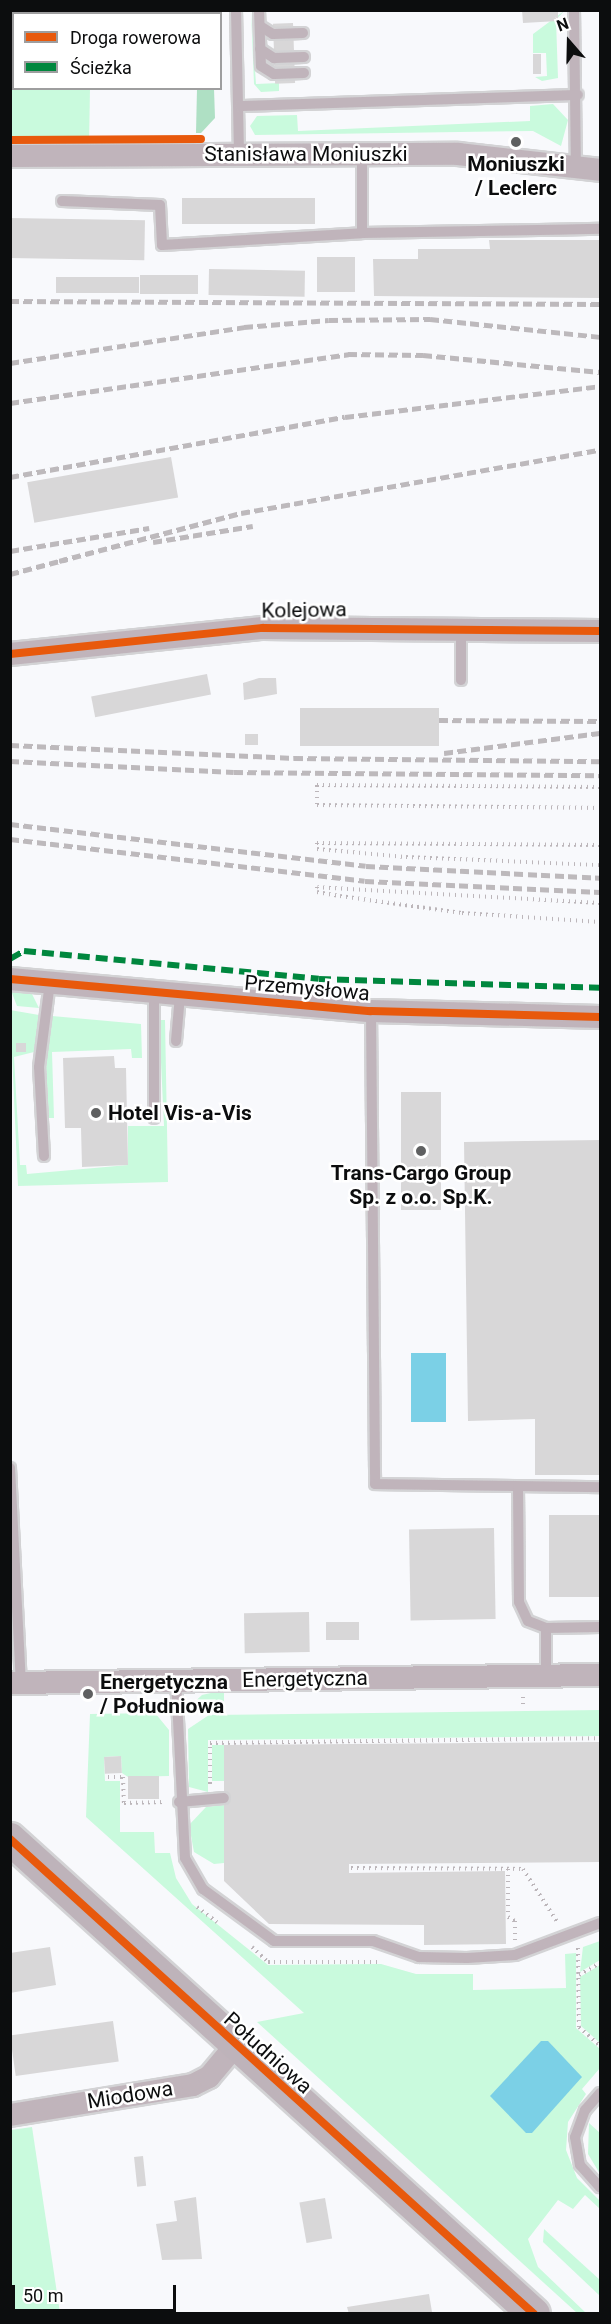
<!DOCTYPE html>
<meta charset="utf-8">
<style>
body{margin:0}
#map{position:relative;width:611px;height:2324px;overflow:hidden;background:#f8f9fc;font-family:Roboto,sans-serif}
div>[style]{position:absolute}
.green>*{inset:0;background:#c9fadd;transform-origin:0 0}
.forest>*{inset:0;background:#afe0c4}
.water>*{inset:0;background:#7bd0e6;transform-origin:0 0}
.building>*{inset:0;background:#d8d7d8;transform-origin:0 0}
.path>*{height:4px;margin-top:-2px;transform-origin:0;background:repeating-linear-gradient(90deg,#bcb6ba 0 1.5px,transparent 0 6px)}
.roads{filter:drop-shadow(2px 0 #d3d3d5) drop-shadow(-2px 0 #d3d3d5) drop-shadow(0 2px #d3d3d5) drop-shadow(0 -2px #d3d3d5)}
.lane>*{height:10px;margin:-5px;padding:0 5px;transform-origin:5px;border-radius:5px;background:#c0b4bb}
.street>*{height:22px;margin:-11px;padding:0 11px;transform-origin:11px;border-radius:11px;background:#c0b4bb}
.secondary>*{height:32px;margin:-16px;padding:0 16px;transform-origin:16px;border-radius:16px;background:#beb3ba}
.rail>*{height:4.5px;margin-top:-2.25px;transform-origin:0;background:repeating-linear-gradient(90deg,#bdb9bc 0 9px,transparent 0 13.5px)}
.quiet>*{height:6px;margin-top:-3px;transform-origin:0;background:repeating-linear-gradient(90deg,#00873e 0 12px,transparent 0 18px)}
.cycleway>*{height:8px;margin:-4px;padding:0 4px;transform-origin:4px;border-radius:4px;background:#e8590c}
.dots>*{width:16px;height:16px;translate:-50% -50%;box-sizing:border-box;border:3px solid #fff;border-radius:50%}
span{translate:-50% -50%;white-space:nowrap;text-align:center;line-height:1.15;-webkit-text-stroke:5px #fff;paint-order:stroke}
.street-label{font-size:21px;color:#0c0d0e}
.poi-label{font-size:21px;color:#0c0d0e;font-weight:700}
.left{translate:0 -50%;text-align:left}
.frame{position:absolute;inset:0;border:12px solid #0c0d0e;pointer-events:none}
.legend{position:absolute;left:12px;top:12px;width:210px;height:78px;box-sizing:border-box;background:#fff;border:2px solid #9e9e9f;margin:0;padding:8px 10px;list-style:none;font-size:18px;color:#0c0d0e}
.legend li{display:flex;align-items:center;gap:12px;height:30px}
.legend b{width:30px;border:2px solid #9e9e9f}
.north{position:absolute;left:539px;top:12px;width:60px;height:60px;-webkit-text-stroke:4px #fff;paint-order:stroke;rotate:340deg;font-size:16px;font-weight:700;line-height:24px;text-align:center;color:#0c0d0e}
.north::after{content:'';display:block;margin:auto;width:21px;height:27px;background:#0c0d0e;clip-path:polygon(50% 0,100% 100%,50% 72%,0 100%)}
.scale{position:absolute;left:12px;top:2285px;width:164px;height:27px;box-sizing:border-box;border:3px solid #0c0d0e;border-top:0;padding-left:8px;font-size:18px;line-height:21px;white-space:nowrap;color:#0c0d0e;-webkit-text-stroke:4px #fff;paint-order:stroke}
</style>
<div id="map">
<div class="green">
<i style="clip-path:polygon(251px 11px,256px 84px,279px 83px,279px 91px,261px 92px,254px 84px)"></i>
<i style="clip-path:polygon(564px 11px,556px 20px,558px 78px,542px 81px,535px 77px,547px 76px,546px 53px,533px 53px,533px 34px)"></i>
<i style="left:10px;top:88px;width:80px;height:48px;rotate:1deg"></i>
<i style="clip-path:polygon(553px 104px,568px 120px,561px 146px,533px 131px,255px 135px,250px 126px,257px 116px,297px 115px,298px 131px,530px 121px,530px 106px)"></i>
<i style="clip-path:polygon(10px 988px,30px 990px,39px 1008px,17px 1006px)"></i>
<i style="clip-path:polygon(10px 1010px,39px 1015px,34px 1052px,14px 1057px,20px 1165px,26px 1165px,27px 1174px,128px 1165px,128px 1126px,164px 1126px,160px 1041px,160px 1020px,165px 1020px,168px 1182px,18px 1186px)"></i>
<i style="clip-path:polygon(52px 1016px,141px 1024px,142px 1058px,132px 1058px,131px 1049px,52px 1052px,54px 1118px,49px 1118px,46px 1068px)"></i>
<i style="clip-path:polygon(224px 1690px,224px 1706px,189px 1707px,202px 1695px)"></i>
<i style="clip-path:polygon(600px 1710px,600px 1736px,208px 1740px,208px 1792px,189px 1787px,188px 1729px,209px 1715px)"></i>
<i style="clip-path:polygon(155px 1713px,169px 1730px,169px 1776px,128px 1777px,122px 1773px,121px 1756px,104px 1757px,105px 1781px,120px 1781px,120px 1832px,154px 1832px,155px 1853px,170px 1853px,176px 1878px,192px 1904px,268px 1965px,381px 1964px,416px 1974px,473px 1974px,473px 1990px,566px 1988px,565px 1954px,576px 1953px,576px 2028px,600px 2049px,600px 2068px,582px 2089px,586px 2094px,568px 2122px,566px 2150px,577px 2178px,600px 2201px,600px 2209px,585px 2195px,573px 2209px,558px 2200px,528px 2239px,538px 2267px,586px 2313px,577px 2313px,257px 2022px,304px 2013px,86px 1817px,90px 1714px)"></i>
<i style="left:212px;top:1745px;width:12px;height:36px"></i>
<i style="clip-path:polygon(224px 1805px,224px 1863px,214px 1864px,194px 1852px,189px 1825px,206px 1807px)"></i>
<i style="clip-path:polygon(600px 1941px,600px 1960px,580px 1972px,583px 1947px)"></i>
<i style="clip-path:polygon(600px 1965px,600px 2043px,581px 2026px,580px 1977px)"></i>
<i style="clip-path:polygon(589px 2123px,600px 2133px,600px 2174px,588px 2154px)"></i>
<i style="clip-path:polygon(32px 2127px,60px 2313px,11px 2313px,11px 2130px)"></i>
<i style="clip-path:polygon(544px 2229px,600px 2280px,600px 2296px,543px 2242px)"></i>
</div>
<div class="forest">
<i style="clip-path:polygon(197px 89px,214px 89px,215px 118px,201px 133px,196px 133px)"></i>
</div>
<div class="water">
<i style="left:411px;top:1353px;width:35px;height:69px"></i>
<i style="clip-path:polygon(541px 2041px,548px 2041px,582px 2077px,532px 2133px,526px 2133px,490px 2096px)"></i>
</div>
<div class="building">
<i style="clip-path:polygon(522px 10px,558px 10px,558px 21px,523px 23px)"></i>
<i style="left:293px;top:23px;width:60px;height:20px;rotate:88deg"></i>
<i style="left:10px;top:30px;width:4px;height:41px"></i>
<i style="left:533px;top:54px;width:8px;height:20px"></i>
<i style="left:182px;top:198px;width:133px;height:26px"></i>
<i style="left:10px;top:218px;width:135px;height:40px;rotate:1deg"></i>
<i style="clip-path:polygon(489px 240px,600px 240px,600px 298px,374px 296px,373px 259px,418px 259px,418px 249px,490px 249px)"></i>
<i style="left:317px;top:257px;width:38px;height:35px"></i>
<i style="left:209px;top:269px;width:96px;height:26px;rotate:1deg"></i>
<i style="left:140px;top:275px;width:58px;height:19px"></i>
<i style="left:56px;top:277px;width:83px;height:16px"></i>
<i style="left:171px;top:457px;width:41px;height:146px;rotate:80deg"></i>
<i style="left:207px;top:674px;width:21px;height:118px;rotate:79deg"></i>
<i style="clip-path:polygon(259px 678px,276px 678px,277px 694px,244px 700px,243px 683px)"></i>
<i style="left:300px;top:708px;width:139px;height:38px"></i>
<i style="left:245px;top:734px;width:13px;height:11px"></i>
<i style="left:16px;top:1043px;width:10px;height:9px"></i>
<i style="clip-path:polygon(114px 1056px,115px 1068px,126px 1068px,128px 1165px,82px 1167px,81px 1128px,65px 1128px,63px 1058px)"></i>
<i style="left:401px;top:1092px;width:40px;height:118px"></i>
<i style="clip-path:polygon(600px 1140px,600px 1475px,535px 1475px,535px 1419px,468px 1421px,464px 1142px)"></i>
<i style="left:549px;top:1515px;width:51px;height:82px"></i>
<i style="left:494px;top:1528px;width:91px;height:85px;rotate:89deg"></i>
<i style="left:309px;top:1612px;width:40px;height:65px;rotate:89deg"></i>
<i style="left:359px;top:1622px;width:18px;height:33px;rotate:90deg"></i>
<i style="clip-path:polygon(600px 1742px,600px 1862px,349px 1864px,349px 1873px,505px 1871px,506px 1944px,424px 1945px,424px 1925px,269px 1924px,224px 1881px,224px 1745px)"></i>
<i style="left:121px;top:1756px;width:17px;height:17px;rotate:87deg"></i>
<i style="left:159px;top:1776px;width:23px;height:31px;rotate:90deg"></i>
<i style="clip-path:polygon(50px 1947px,56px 1985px,10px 1993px,10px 1953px)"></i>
<i style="left:113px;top:2021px;width:41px;height:104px;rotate:82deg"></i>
<i style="left:143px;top:2156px;width:30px;height:9px;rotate:84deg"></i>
<i style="clip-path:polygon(196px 2197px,202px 2259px,162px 2260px,156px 2224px,177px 2221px,174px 2201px)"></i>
<i style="left:325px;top:2198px;width:41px;height:26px;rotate:80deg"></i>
<i style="clip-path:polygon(429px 2294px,432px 2312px,445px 2314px,349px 2314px,347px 2307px)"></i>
</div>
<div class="path">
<i style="left:600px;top:787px;width:283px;rotate:-179.6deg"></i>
<i style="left:317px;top:785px;width:20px;rotate:90deg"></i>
<i style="left:317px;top:805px;width:283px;rotate:0.6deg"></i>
<i style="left:600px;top:845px;width:283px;rotate:-179.6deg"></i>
<i style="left:317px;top:843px;width:6px;rotate:90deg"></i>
<i style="left:317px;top:849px;width:89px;rotate:5.1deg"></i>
<i style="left:406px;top:857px;width:194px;rotate:2.4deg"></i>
<i style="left:600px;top:903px;width:283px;rotate:-176.8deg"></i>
<i style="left:317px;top:887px;width:5px;rotate:90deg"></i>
<i style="left:317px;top:892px;width:23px;rotate:10deg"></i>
<i style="left:340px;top:896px;width:123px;rotate:7.9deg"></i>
<i style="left:462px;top:913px;width:138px;rotate:3.7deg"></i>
<i style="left:523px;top:1697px;width:9px;rotate:90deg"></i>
<i style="left:108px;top:1777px;width:15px"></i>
<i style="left:123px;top:1777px;width:26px;rotate:88deg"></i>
<i style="left:124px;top:1803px;width:41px;rotate:-1.4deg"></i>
<i style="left:210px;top:1784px;width:41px;rotate:-90deg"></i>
<i style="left:210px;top:1743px;width:390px;rotate:-0.7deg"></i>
<i style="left:351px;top:1868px;width:172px;rotate:0.3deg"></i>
<i style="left:523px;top:1869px;width:64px;rotate:57.1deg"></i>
<i style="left:508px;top:1869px;width:48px;rotate:90deg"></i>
<i style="left:508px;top:1917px;width:8px;rotate:30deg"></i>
<i style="left:515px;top:1921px;width:19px;rotate:90deg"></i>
<i style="left:197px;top:1907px;width:25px;rotate:37deg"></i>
<i style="left:252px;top:1947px;width:22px;rotate:43deg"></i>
<i style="left:268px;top:1962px;width:111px"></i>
<i style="left:578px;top:1948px;width:79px;rotate:89.3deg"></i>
<i style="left:579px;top:2027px;width:28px;rotate:42deg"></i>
<i style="left:579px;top:1975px;width:24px;rotate:-30deg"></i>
</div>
<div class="roads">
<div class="lane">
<i style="left:236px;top:10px;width:144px;rotate:88.8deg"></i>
<i style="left:259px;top:10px;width:56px;rotate:88deg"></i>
<i style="left:261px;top:66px;width:15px;rotate:32deg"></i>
<i style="left:274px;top:74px;width:30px;rotate:-2deg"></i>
<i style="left:574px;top:10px;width:156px;rotate:89.3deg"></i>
<i style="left:260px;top:26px;width:15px;rotate:32deg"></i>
<i style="left:273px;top:34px;width:30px;rotate:-2deg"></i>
<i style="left:260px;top:49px;width:17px;rotate:33deg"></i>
<i style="left:274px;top:58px;width:30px;rotate:-2deg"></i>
<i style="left:240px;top:106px;width:338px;rotate:-1.9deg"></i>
<i style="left:362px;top:154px;width:79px;rotate:90deg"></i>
<i style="left:62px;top:201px;width:98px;rotate:2.3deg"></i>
<i style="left:160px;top:205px;width:40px;rotate:87.1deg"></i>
<i style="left:162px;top:245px;width:200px;rotate:-3.4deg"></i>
<i style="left:362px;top:233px;width:238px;rotate:-1deg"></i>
<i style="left:461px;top:680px;width:51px;rotate:-90deg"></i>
<i style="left:154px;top:992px;width:126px;rotate:90deg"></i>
<i style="left:371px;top:1011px;width:473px;rotate:89.5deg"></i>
<i style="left:375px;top:1484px;width:225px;rotate:0.8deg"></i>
<i style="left:176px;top:1041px;width:46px;rotate:-85deg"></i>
<i style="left:44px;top:1156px;width:89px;rotate:-93.2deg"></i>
<i style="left:39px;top:1067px;width:86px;rotate:-82.6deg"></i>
<i style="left:10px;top:1468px;width:215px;rotate:87.1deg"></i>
<i style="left:518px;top:1487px;width:115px;rotate:89.5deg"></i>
<i style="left:519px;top:1602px;width:21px;rotate:65deg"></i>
<i style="left:528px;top:1621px;width:19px;rotate:21deg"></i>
<i style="left:546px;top:1628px;width:48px;rotate:90deg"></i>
<i style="left:546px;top:1628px;width:54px;rotate:-1.1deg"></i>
<i style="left:176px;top:1680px;width:178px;rotate:87.1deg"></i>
<i style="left:185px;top:1858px;width:36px;rotate:60deg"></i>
<i style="left:203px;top:1889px;width:88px;rotate:36.2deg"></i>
<i style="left:274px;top:1941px;width:99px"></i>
<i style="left:373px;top:1941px;width:49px;rotate:19.2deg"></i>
<i style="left:419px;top:1957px;width:48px;rotate:1.2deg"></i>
<i style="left:467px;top:1958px;width:48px;rotate:-3.6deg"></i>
<i style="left:515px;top:1955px;width:91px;rotate:-20.6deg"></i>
<i style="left:179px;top:1802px;width:45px;rotate:-5.1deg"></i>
<i style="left:600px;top:2093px;width:23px;rotate:131deg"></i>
<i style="left:585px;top:2110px;width:29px;rotate:110deg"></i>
<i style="left:575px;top:2137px;width:28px;rotate:80deg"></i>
<i style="left:580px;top:2165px;width:30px;rotate:48deg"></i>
</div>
<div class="street">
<i style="left:10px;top:156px;width:448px;rotate:-0.3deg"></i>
<i style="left:458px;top:154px;width:143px;rotate:6.4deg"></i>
<i style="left:10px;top:654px;width:254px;rotate:-5.9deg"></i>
<i style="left:263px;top:628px;width:337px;rotate:0.5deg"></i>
<i style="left:10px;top:979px;width:362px;rotate:5.1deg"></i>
<i style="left:371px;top:1011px;width:229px;rotate:1.5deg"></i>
<i style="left:10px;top:1683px;width:590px;rotate:-0.78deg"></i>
<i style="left:10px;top:2115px;width:185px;rotate:-9.3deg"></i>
<i style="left:193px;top:2085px;width:18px;rotate:-27deg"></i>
<i style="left:209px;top:2077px;width:39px;rotate:-50deg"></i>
</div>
<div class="secondary">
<i style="left:10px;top:1839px;width:707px;rotate:42.19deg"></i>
</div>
</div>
<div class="rail">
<i style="left:10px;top:301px;width:590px;rotate:0.29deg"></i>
<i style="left:10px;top:363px;width:237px;rotate:-8.7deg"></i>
<i style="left:244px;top:327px;width:85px;rotate:-4.7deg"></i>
<i style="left:329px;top:320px;width:101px;rotate:-0.6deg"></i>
<i style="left:430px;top:319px;width:171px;rotate:6deg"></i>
<i style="left:10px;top:403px;width:342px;rotate:-8.2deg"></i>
<i style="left:348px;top:354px;width:75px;rotate:0.8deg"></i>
<i style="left:423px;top:355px;width:178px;rotate:5.5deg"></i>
<i style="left:10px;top:477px;width:340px;rotate:-10.2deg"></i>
<i style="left:345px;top:417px;width:257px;rotate:-6.9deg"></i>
<i style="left:153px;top:542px;width:101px;rotate:-9.1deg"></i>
<i style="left:10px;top:551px;width:141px;rotate:-9.4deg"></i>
<i style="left:59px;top:561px;width:188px;rotate:-14.8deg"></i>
<i style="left:241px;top:513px;width:364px;rotate:-10deg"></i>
<i style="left:10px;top:574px;width:59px;rotate:-14.7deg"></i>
<i style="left:439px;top:720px;width:161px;rotate:0.4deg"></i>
<i style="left:10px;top:745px;width:284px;rotate:2.6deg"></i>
<i style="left:294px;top:758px;width:306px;rotate:0.6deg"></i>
<i style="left:444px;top:753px;width:157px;rotate:-7.3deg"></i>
<i style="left:10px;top:761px;width:224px;rotate:2.8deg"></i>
<i style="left:234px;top:772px;width:366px;rotate:0.5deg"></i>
<i style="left:10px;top:824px;width:358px;rotate:6.7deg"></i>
<i style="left:366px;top:866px;width:234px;rotate:2.9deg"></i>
<i style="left:10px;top:839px;width:357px;rotate:6.7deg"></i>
<i style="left:365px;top:881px;width:235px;rotate:2.7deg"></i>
</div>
<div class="quiet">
<i style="left:10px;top:959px;width:16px;rotate:-30deg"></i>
<i style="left:24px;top:951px;width:296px;rotate:5.4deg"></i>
<i style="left:319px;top:979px;width:281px;rotate:1.8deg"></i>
</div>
<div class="cycleway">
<i style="left:10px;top:140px;width:191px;rotate:-0.3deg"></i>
<i style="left:10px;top:654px;width:254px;rotate:-5.9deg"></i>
<i style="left:263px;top:628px;width:337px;rotate:0.5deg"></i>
<i style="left:10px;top:979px;width:362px;rotate:5.1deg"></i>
<i style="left:371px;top:1011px;width:229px;rotate:1.5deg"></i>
<i style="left:10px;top:1839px;width:707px;rotate:42.19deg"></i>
</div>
<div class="dots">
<i style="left:516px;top:142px;background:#5f6061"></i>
<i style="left:96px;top:1113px;background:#5f6061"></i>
<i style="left:421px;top:1151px;background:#5f6061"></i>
<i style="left:88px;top:1694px;background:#5f6061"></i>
</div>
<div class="street-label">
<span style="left:306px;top:154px">Stanisława Moniuszki</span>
<span style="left:304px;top:610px;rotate:-1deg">Kolejowa</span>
<span style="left:307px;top:988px;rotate:5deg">Przemysłowa</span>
<span style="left:305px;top:1679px;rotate:-1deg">Energetyczna</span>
<span style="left:268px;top:2053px;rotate:42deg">Południowa</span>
<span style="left:130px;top:2095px;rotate:-9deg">Miodowa</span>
</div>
<div class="poi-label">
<span style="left:516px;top:176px">Moniuszki<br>/ Leclerc</span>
<span class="left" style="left:108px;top:1113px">Hotel Vis-a-Vis</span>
<span style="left:421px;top:1185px">Trans-Cargo Group<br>Sp. z o.o. Sp.K.</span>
<span class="left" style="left:100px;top:1694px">Energetyczna<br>/ Południowa</span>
</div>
<div class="frame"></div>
<ul class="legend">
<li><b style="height:8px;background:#e8590c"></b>Droga rowerowa</li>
<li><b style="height:8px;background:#00873e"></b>Ścieżka</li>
</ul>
<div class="north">N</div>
<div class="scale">50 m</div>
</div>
